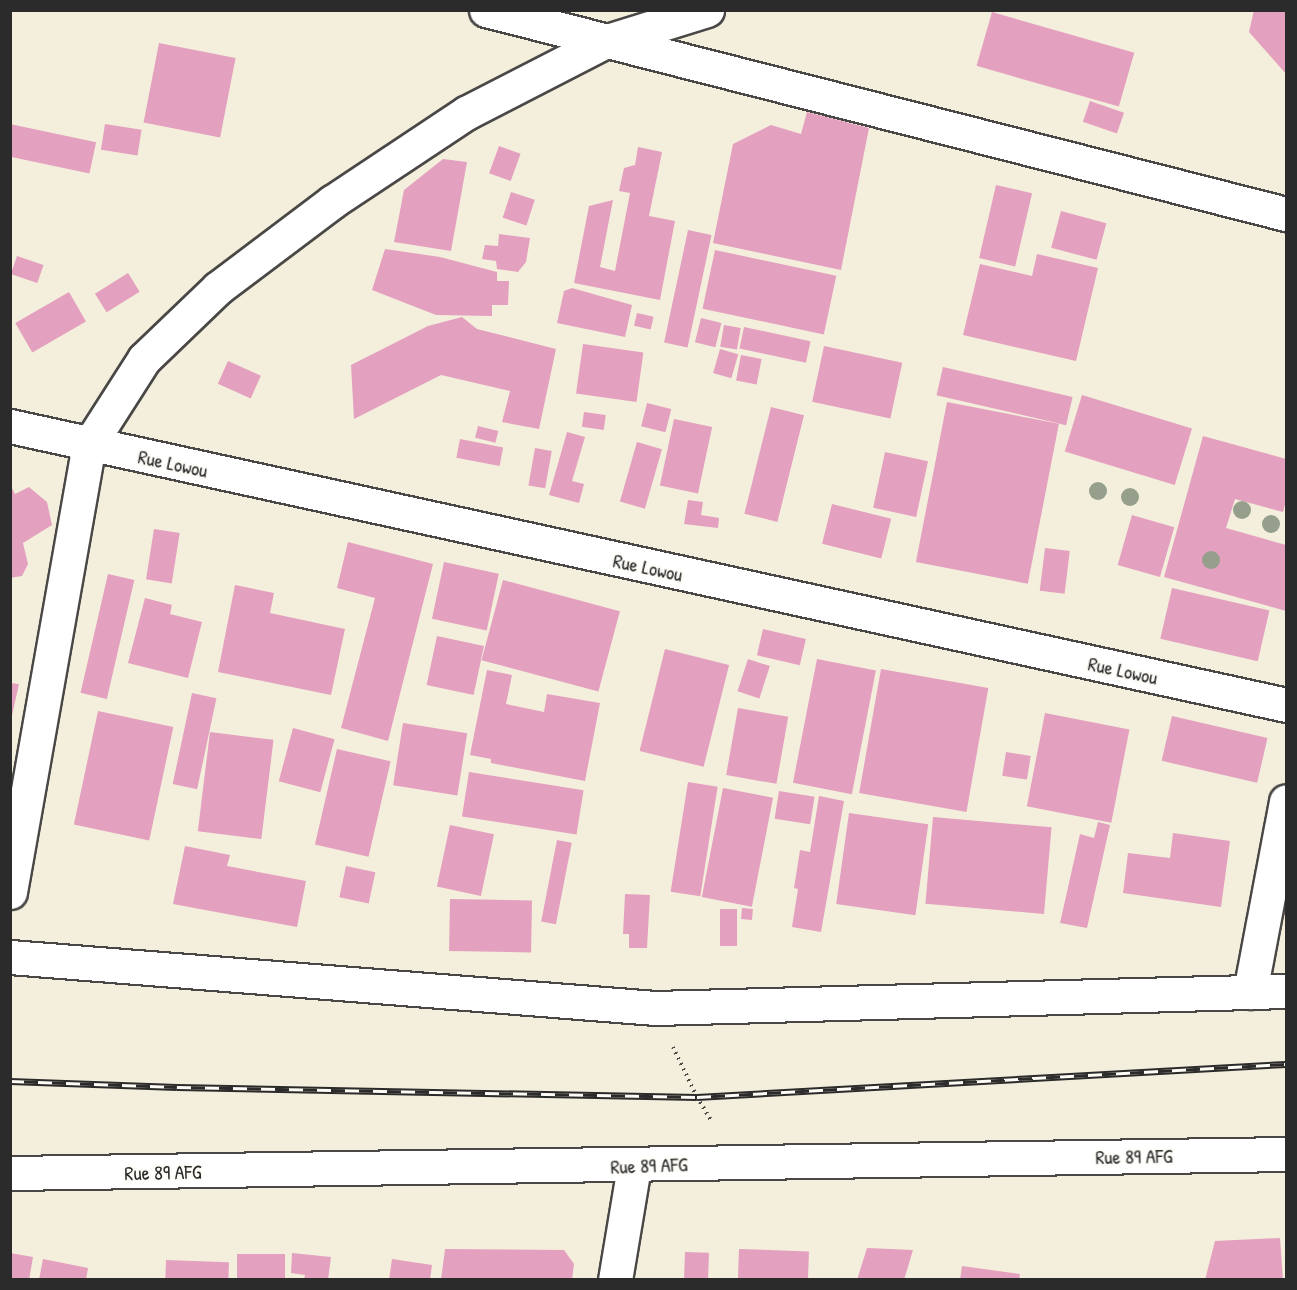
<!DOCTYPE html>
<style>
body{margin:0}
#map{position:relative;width:1297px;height:1290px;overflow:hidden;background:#f4efdc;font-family:"Patrick Hand",sans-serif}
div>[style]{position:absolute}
.building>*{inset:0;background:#e4a0bf;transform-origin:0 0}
.path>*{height:4px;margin-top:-2px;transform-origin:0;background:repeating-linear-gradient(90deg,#494846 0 1.5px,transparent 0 6px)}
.roads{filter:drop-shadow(2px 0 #494846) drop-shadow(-2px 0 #494846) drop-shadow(0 2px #494846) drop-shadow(0 -2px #494846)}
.street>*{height:33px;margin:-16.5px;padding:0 16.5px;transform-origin:16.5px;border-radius:16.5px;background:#fff}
.rail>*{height:7px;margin-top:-3.5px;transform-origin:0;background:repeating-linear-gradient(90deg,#fdfcf7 0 14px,#2b2b2b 0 28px);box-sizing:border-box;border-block:2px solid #2b2b2b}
.trees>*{width:18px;height:18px;margin:-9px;border-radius:50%;background:#959f8c}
span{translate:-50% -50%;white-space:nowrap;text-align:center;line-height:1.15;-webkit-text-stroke:4.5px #fdfcf7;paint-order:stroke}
.street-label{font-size:20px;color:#2b2b2b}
.frame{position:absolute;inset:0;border:12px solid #2b2b2b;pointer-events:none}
</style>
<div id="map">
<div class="building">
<i style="clip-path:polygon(1254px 10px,1286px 10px,1286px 74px,1249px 32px)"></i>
<i style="left:992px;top:12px;width:148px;height:56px;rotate:16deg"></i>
<i style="left:159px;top:43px;width:78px;height:81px;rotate:11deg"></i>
<i style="left:1090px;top:101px;width:36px;height:22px;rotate:19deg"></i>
<i style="clip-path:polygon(807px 112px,869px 128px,841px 270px,713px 243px,733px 144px,771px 125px,801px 134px)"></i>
<i style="left:10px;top:124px;width:88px;height:32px;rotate:12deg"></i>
<i style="left:105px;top:124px;width:37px;height:26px;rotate:9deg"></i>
<i style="left:499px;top:146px;width:23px;height:29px;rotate:20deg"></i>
<i style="clip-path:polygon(638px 147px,662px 152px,649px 216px,675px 221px,660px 300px,574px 283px,589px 206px,613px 200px,600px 267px,615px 271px,630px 193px,619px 191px,624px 168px,635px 165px)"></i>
<i style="clip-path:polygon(443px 159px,467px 162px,451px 251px,394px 242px,404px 190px)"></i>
<i style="left:996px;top:185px;width:37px;height:75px;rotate:13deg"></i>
<i style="left:511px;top:192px;width:25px;height:27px;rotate:18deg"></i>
<i style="left:1061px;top:211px;width:47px;height:38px;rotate:15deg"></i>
<i style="left:688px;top:230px;width:24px;height:115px;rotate:12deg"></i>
<i style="clip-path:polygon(499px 234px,530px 238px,526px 262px,518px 272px,497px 269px,496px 261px,482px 259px,485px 245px,498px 246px)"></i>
<i style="clip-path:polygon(385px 249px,440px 257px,497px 272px,497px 281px,509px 281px,508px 305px,492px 305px,492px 316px,436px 315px,372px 290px)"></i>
<i style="left:715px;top:250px;width:124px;height:60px;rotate:12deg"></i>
<i style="clip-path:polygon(1037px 254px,1098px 268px,1076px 361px,963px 335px,980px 264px,1032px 276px)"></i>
<i style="left:17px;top:256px;width:28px;height:19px;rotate:19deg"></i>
<i style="left:128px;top:273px;width:22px;height:39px;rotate:58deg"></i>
<i style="clip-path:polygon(572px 288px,632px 305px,625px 337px,557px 323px,564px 291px)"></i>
<i style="left:69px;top:292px;width:34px;height:62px;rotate:60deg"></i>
<i style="left:637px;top:313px;width:17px;height:13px;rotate:13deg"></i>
<i style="clip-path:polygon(462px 317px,477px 329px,556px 349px,539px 429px,502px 422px,510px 391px,441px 375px,354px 419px,351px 365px,428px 326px)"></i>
<i style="left:701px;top:318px;width:21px;height:25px;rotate:14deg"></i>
<i style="left:724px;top:325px;width:17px;height:22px;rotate:10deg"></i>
<i style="left:744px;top:327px;width:68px;height:22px;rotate:12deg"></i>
<i style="left:583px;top:344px;width:61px;height:50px;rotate:8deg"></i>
<i style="left:824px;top:346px;width:80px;height:57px;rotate:12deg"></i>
<i style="left:720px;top:349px;width:19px;height:25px;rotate:16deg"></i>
<i style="left:741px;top:355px;width:21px;height:26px;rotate:11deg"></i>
<i style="left:228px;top:361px;width:36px;height:25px;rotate:24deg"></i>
<i style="left:943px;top:367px;width:133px;height:29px;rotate:13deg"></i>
<i style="left:1082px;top:395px;width:115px;height:59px;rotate:17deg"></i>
<i style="left:947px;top:402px;width:114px;height:163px;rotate:11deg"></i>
<i style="left:647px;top:403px;width:25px;height:24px;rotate:14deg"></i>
<i style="left:771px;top:407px;width:34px;height:110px;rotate:14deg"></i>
<i style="left:584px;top:412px;width:22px;height:15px;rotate:8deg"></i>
<i style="left:674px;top:419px;width:39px;height:68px;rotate:12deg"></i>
<i style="left:478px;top:426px;width:21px;height:12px;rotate:14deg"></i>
<i style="clip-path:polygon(567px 432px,585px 437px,572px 481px,584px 484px,579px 503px,549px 495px)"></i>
<i style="clip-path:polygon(1203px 436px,1286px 459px,1286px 501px,1283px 512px,1235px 499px,1226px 528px,1286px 545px,1286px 611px,1164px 577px)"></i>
<i style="left:460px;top:439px;width:44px;height:19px;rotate:11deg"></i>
<i style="left:637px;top:442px;width:26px;height:62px;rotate:16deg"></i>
<i style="left:535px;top:448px;width:17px;height:38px;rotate:10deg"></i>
<i style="left:885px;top:452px;width:44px;height:57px;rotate:12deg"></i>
<i style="clip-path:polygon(10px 484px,15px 494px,29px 487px,47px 502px,52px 525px,23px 543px,28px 564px,22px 576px,10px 578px)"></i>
<i style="clip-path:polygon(688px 500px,703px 502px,701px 515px,719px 518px,718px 528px,684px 524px)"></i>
<i style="left:832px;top:504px;width:61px;height:41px;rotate:14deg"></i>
<i style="left:1132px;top:515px;width:44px;height:52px;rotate:16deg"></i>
<i style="left:154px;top:529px;width:26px;height:51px;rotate:9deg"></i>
<i style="clip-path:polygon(348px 542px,433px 564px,388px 741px,341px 728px,375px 598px,337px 588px)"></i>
<i style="left:1045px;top:548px;width:25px;height:43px;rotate:7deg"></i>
<i style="left:444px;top:562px;width:56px;height:58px;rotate:12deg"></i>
<i style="left:108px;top:574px;width:27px;height:122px;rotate:13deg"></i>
<i style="left:503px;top:580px;width:121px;height:83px;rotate:15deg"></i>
<i style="clip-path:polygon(235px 585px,274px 593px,270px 613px,345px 629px,331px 695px,218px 672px)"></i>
<i style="left:1172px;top:588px;width:100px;height:52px;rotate:13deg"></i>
<i style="clip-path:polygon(145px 598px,172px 605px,170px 614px,202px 622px,188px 678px,128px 663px)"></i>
<i style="left:763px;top:629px;width:44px;height:27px;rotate:13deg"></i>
<i style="left:437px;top:636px;width:48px;height:50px;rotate:12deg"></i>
<i style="left:665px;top:649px;width:66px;height:105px;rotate:14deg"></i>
<i style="left:748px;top:659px;width:23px;height:34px;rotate:18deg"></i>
<i style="left:817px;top:659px;width:60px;height:126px;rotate:11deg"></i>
<i style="left:881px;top:669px;width:109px;height:126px;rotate:10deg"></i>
<i style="clip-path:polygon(487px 670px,512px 675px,506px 704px,544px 712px,547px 694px,600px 703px,585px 781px,491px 763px,491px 759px,470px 755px)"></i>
<i style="clip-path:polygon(10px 683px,19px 684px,11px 720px,10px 720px)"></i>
<i style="left:192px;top:693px;width:25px;height:93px;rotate:12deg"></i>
<i style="left:738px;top:708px;width:51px;height:68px;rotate:10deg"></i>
<i style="left:98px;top:711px;width:77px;height:116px;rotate:12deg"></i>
<i style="left:1045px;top:713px;width:86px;height:95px;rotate:11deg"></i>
<i style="left:1172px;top:716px;width:98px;height:46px;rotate:13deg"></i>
<i style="left:403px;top:723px;width:65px;height:63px;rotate:9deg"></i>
<i style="left:293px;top:728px;width:43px;height:55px;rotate:15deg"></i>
<i style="left:210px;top:732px;width:64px;height:100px;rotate:7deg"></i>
<i style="left:337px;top:749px;width:55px;height:98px;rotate:13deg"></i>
<i style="left:1006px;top:752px;width:25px;height:24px;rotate:9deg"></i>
<i style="left:469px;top:772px;width:116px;height:45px;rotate:9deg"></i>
<i style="left:688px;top:782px;width:30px;height:111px;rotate:9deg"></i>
<i style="left:723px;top:788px;width:51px;height:111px;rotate:11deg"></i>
<i style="left:779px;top:791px;width:36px;height:28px;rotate:9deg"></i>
<i style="clip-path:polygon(819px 796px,844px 801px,821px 932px,792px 927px,798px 889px,794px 888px,800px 850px,810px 852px)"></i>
<i style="left:849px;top:813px;width:80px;height:92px;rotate:8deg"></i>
<i style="left:933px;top:817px;width:119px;height:87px;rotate:5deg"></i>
<i style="clip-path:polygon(1098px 822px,1110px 825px,1087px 928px,1060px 923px,1080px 834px,1094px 838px)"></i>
<i style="left:450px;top:825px;width:45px;height:63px;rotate:12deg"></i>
<i style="clip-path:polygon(1173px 833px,1230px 841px,1221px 907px,1123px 893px,1128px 853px,1170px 858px)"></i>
<i style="left:557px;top:840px;width:15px;height:83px;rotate:11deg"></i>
<i style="clip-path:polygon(185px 846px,230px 855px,227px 866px,306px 881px,297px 927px,173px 904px)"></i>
<i style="left:346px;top:866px;width:30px;height:32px;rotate:12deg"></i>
<i style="clip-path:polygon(1286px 868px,1286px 916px,1277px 915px)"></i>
<i style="clip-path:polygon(625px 894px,650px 895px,647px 948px,629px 948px,629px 934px,623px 934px)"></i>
<i style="left:450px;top:899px;width:82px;height:52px;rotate:1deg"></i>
<i style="left:742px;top:908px;width:11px;height:11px;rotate:5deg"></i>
<i style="left:720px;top:909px;width:17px;height:37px"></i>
<i style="clip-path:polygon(1280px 1238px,1283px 1280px,1205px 1280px,1215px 1241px)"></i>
<i style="clip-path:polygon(867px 1248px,913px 1250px,904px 1280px,857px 1280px)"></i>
<i style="clip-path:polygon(445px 1249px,564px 1250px,574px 1264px,572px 1280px,441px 1280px)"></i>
<i style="left:739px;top:1249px;width:70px;height:31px;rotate:2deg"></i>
<i style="left:685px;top:1252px;width:24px;height:28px;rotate:2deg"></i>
<i style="clip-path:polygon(10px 1253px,33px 1257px,29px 1280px,10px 1280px)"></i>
<i style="clip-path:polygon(292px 1253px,331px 1257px,328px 1280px,304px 1280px,305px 1275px,291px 1273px)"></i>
<i style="left:237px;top:1254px;width:48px;height:26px"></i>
<i style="clip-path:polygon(43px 1259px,88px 1268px,86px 1280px,39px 1280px)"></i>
<i style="clip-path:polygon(392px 1259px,432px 1265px,430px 1280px,389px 1280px)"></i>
<i style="left:166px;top:1260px;width:63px;height:20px;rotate:2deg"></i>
<i style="clip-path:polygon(962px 1266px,1020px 1274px,1019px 1280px,960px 1280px)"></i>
</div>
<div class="path">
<i style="left:673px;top:1047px;width:55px;rotate:64.4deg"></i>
<i style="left:697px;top:1097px;width:29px;rotate:59deg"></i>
</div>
<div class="roads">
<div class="street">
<i style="left:486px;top:10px;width:826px;rotate:14.31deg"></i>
<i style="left:10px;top:426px;width:1306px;rotate:12.33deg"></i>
<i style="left:10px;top:892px;width:454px;rotate:-80deg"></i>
<i style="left:89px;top:445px;width:102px;rotate:-57.4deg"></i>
<i style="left:144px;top:359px;width:103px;rotate:-43.8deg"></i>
<i style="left:218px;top:288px;width:143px;rotate:-37deg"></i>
<i style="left:332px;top:202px;width:161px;rotate:-33.6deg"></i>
<i style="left:466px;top:113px;width:155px;rotate:-27.2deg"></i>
<i style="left:604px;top:42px;width:108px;rotate:-17.3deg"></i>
<i style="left:10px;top:957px;width:647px;rotate:4.52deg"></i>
<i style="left:655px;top:1008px;width:631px;rotate:-1.54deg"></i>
<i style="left:1250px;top:992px;width:194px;rotate:-79.3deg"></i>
<i style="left:10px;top:1173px;width:1276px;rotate:-0.85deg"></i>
<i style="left:615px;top:1280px;width:116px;rotate:-80.5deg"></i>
</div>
</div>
<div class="rail">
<i style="left:10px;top:1081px;width:167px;rotate:2.1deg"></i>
<i style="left:177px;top:1087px;width:520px;rotate:1.1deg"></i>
<i style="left:697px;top:1097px;width:590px;rotate:-3.21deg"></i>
</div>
<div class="trees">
<i style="left:1098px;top:491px"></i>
<i style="left:1130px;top:497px"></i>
<i style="left:1242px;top:510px"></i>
<i style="left:1271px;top:524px"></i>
<i style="left:1211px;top:560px"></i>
</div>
<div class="street-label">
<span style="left:173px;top:463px;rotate:12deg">Rue Lowou</span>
<span style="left:648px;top:567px;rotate:12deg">Rue Lowou</span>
<span style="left:1123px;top:670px;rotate:12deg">Rue Lowou</span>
<span style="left:1134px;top:1156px;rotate:-1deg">Rue 89 AFG</span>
<span style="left:649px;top:1165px;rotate:-2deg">Rue 89 AFG</span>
<span style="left:163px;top:1172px;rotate:-1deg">Rue 89 AFG</span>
</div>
<div class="frame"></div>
</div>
